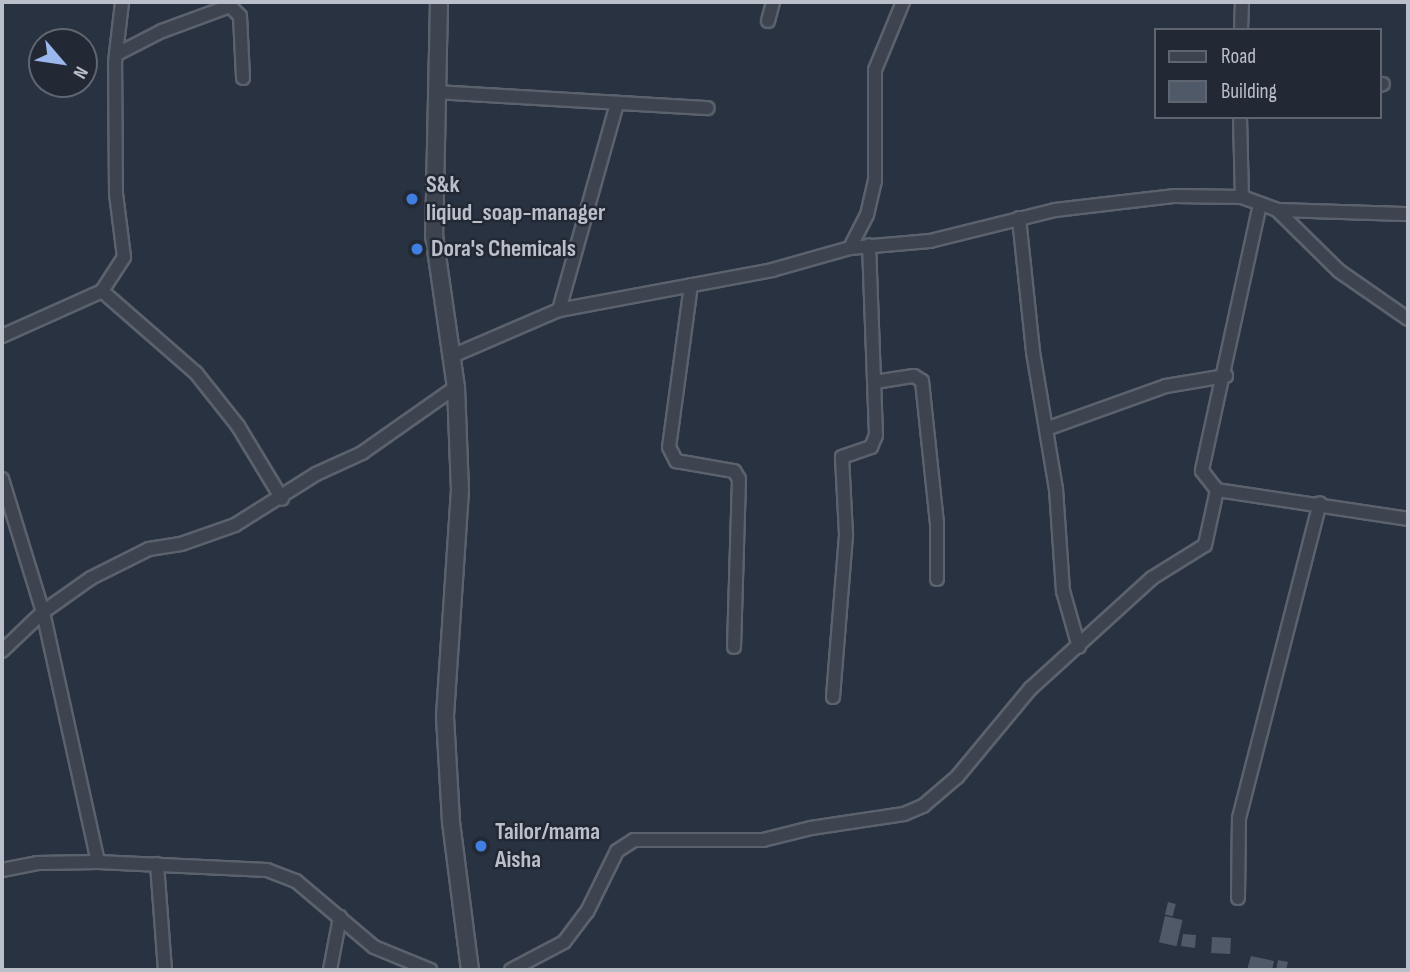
<!DOCTYPE html>
<style>
body{margin:0}
#map{position:relative;width:1410px;height:972px;overflow:hidden;background:#293240;font-family:"Sofia Sans Condensed",sans-serif}
div>[style]{position:absolute}
.building>*{inset:0;background:#505968;transform-origin:0 0}
.roads{filter:drop-shadow(2px 0 #5b626d) drop-shadow(-2px 0 #5b626d) drop-shadow(0 2px #5b626d) drop-shadow(0 -2px #5b626d)}
.minor>*{height:12px;margin:-6px;padding:0 6px;transform-origin:6px;border-radius:6px;background:#3d4450}
.tertiary>*{height:16px;margin:-8px;padding:0 8px;transform-origin:8px;border-radius:8px;background:#3d4450}
.dots>*{width:19px;height:19px;translate:-50% -50%;box-sizing:border-box;border:4px solid #222935;border-radius:50%}
span{translate:-50% -50%;white-space:nowrap;text-align:center;line-height:1.15;-webkit-text-stroke:5px #222935;paint-order:stroke}
.poi-label{font-size:24px;color:#babfca;font-weight:700}
.left{translate:0 -50%;text-align:left}
.frame{position:absolute;inset:0;border:4px solid #babfca;pointer-events:none}
.legend{position:absolute;left:1154px;top:28px;width:228px;height:91px;box-sizing:border-box;background:#222935;border:2px solid #5f6571;margin:0;padding:9px 12px;list-style:none;font-size:21px;color:#babfca}
.legend li{display:flex;align-items:center;gap:14px;height:35px}
.legend b{width:35px;border:2px solid #5f6571}
.north{position:absolute;left:28px;top:28px;width:70px;height:70px;box-sizing:border-box;background:#222935;border:2px solid #5f6571;border-radius:50%;rotate:119deg;font-size:19px;font-weight:700;line-height:28px;text-align:center;color:#babfca}
.north::after{content:'';display:block;margin:auto;width:24px;height:32px;background:#9ab7ee;clip-path:polygon(50% 0,100% 100%,50% 72%,0 100%)}
</style>
<div id="map">
<div class="building">
<i style="left:1168px;top:902px;width:8px;height:13px;rotate:14deg"></i>
<i style="left:1165px;top:916px;width:18px;height:27px;rotate:13deg"></i>
<i style="clip-path:polygon(1183px 934px,1196px 935px,1195px 948px,1181px 946px)"></i>
<i style="left:1212px;top:937px;width:19px;height:16px;rotate:3deg"></i>
<i style="clip-path:polygon(1251px 956px,1274px 961px,1272px 970px,1247px 970px)"></i>
<i style="clip-path:polygon(1278px 960px,1288px 962px,1286px 970px,1276px 970px)"></i>
</div>
<div class="roads">
<div class="minor">
<i style="left:768px;top:21px;width:20px;rotate:-75deg"></i>
<i style="left:1241px;top:30px;width:28px;rotate:-88deg"></i>
<i style="left:117px;top:54px;width:51px;rotate:-27.1deg"></i>
<i style="left:162px;top:31px;width:72px;rotate:-20.2deg"></i>
<i style="left:230px;top:6px;width:14px;rotate:45deg"></i>
<i style="left:240px;top:16px;width:62px;rotate:87.2deg"></i>
<i style="left:1380px;top:85px;width:3px;rotate:-18deg"></i>
<i style="left:437px;top:92px;width:271px;rotate:3.4deg"></i>
<i style="left:1240px;top:117px;width:80px;rotate:88.6deg"></i>
<i style="left:1260px;top:204px;width:273px;rotate:102.3deg"></i>
<i style="left:1202px;top:471px;width:24px;rotate:52deg"></i>
<i style="left:1217px;top:490px;width:193px;rotate:8.6deg"></i>
<i style="left:1277px;top:210px;width:129px;rotate:1.8deg"></i>
<i style="left:1019px;top:218px;width:135px;rotate:84deg"></i>
<i style="left:1033px;top:352px;width:139px;rotate:80.5deg"></i>
<i style="left:1056px;top:489px;width:102px;rotate:86.1deg"></i>
<i style="left:1063px;top:591px;width:58px;rotate:74.1deg"></i>
<i style="left:850px;top:248px;width:37px;rotate:-63deg"></i>
<i style="left:867px;top:215px;width:35px;rotate:-77deg"></i>
<i style="left:875px;top:181px;width:111px;rotate:-90deg"></i>
<i style="left:875px;top:70px;width:74px;rotate:-67.6deg"></i>
<i style="left:691px;top:285px;width:163px;rotate:97.7deg"></i>
<i style="left:669px;top:447px;width:16px;rotate:63deg"></i>
<i style="left:676px;top:461px;width:59px;rotate:9.8deg"></i>
<i style="left:734px;top:471px;width:9px;rotate:58deg"></i>
<i style="left:739px;top:479px;width:168px;rotate:91.7deg"></i>
<i style="left:102px;top:291px;width:125px;rotate:41.1deg"></i>
<i style="left:196px;top:373px;width:68px;rotate:51.6deg"></i>
<i style="left:238px;top:426px;width:85px;rotate:58.9deg"></i>
<i style="left:559px;top:310px;width:215px;rotate:-74.3deg"></i>
<i style="left:2px;top:336px;width:110px;rotate:-24.2deg"></i>
<i style="left:102px;top:291px;width:40px;rotate:-57.1deg"></i>
<i style="left:124px;top:257px;width:64px;rotate:-97.2deg"></i>
<i style="left:116px;top:194px;width:132px;rotate:-90.4deg"></i>
<i style="left:115px;top:62px;width:60px;rotate:-83.3deg"></i>
<i style="left:452px;top:356px;width:116px;rotate:-23.3deg"></i>
<i style="left:559px;top:310px;width:217px;rotate:-10.6deg"></i>
<i style="left:772px;top:270px;width:81px;rotate:-15.8deg"></i>
<i style="left:850px;top:248px;width:80px;rotate:-5deg"></i>
<i style="left:930px;top:241px;width:129px;rotate:-13.9deg"></i>
<i style="left:1055px;top:210px;width:121px;rotate:-6.7deg"></i>
<i style="left:1175px;top:196px;width:67px;rotate:0.9deg"></i>
<i style="left:1242px;top:197px;width:37px;rotate:20deg"></i>
<i style="left:1277px;top:210px;width:87px;rotate:44.5deg"></i>
<i style="left:1339px;top:271px;width:84px;rotate:34.8deg"></i>
<i style="left:875px;top:382px;width:39px;rotate:-9deg"></i>
<i style="left:914px;top:376px;width:9px;rotate:32deg"></i>
<i style="left:922px;top:381px;width:143px;rotate:84deg"></i>
<i style="left:937px;top:523px;width:56px;rotate:90deg"></i>
<i style="left:1046px;top:429px;width:127px;rotate:-19.7deg"></i>
<i style="left:1166px;top:386px;width:61px;rotate:-9.5deg"></i>
<i style="left:2px;top:479px;width:139px;rotate:72.9deg"></i>
<i style="left:43px;top:612px;width:256px;rotate:77.6deg"></i>
<i style="left:2px;top:651px;width:57px;rotate:-43.6deg"></i>
<i style="left:43px;top:612px;width:59px;rotate:-35.3deg"></i>
<i style="left:91px;top:578px;width:65px;rotate:-26.6deg"></i>
<i style="left:149px;top:549px;width:32px;rotate:-9deg"></i>
<i style="left:181px;top:544px;width:57px;rotate:-19.4deg"></i>
<i style="left:235px;top:525px;width:96px;rotate:-32.2deg"></i>
<i style="left:316px;top:474px;width:51px;rotate:-24.5deg"></i>
<i style="left:362px;top:453px;width:115px;rotate:-35.1deg"></i>
<i style="left:833px;top:697px;width:164px;rotate:-85.4deg"></i>
<i style="left:846px;top:534px;width:77px;rotate:-93deg"></i>
<i style="left:842px;top:457px;width:31px;rotate:-19deg"></i>
<i style="left:871px;top:447px;width:13px;rotate:-67deg"></i>
<i style="left:876px;top:435px;width:190px;rotate:-92.1deg"></i>
<i style="left:157px;top:864px;width:106px;rotate:85.7deg"></i>
<i style="left:2px;top:870px;width:36px;rotate:-11deg"></i>
<i style="left:37px;top:863px;width:61px;rotate:-0.9deg"></i>
<i style="left:98px;top:862px;width:169px;rotate:2.7deg"></i>
<i style="left:267px;top:870px;width:31px;rotate:21deg"></i>
<i style="left:296px;top:881px;width:102px;rotate:40.2deg"></i>
<i style="left:374px;top:947px;width:61px;rotate:22.3deg"></i>
<i style="left:1238px;top:898px;width:80px;rotate:-89.3deg"></i>
<i style="left:1239px;top:818px;width:325px;rotate:-75.6deg"></i>
<i style="left:330px;top:970px;width:54px;rotate:-79.3deg"></i>
<i style="left:511px;top:970px;width:60px;rotate:-27.8deg"></i>
<i style="left:564px;top:942px;width:38px;rotate:-53deg"></i>
<i style="left:587px;top:912px;width:68px;rotate:-63.8deg"></i>
<i style="left:617px;top:851px;width:20px;rotate:-33deg"></i>
<i style="left:634px;top:840px;width:129px"></i>
<i style="left:763px;top:840px;width:49px;rotate:-14deg"></i>
<i style="left:811px;top:828px;width:94px;rotate:-8.6deg"></i>
<i style="left:904px;top:814px;width:21px;rotate:-23deg"></i>
<i style="left:923px;top:806px;width:45px;rotate:-40.5deg"></i>
<i style="left:957px;top:777px;width:114px;rotate:-50.3deg"></i>
<i style="left:1030px;top:689px;width:165px;rotate:-42.3deg"></i>
<i style="left:1152px;top:578px;width:62px;rotate:-31.9deg"></i>
<i style="left:1205px;top:545px;width:56px;rotate:-77.7deg"></i>
</div>
<div class="tertiary">
<i style="left:439px;top:2px;width:233px;rotate:91.2deg"></i>
<i style="left:434px;top:235px;width:154px;rotate:81.8deg"></i>
<i style="left:456px;top:387px;width:103px;rotate:87.8deg"></i>
<i style="left:460px;top:490px;width:227px;rotate:93.8deg"></i>
<i style="left:445px;top:717px;width:105px;rotate:86.7deg"></i>
<i style="left:451px;top:822px;width:149px;rotate:82.7deg"></i>
</div>
</div>
<div class="dots">
<i style="left:412px;top:199px;background:#3f7fe0"></i>
<i style="left:417px;top:249px;background:#3f7fe0"></i>
<i style="left:481px;top:846px;background:#3f7fe0"></i>
</div>
<div class="poi-label">
<span class="left" style="left:426px;top:199px">S&amp;k<br>liqiud_soap-manager</span>
<span class="left" style="left:431px;top:249px">Dora's Chemicals</span>
<span class="left" style="left:495px;top:846px">Tailor/mama<br>Aisha</span>
</div>
<div class="frame"></div>
<ul class="legend">
<li><b style="height:9px;background:#3d4450"></b>Road</li>
<li><b style="height:19px;background:#505968"></b>Building</li>
</ul>
<div class="north">N</div>
</div>
